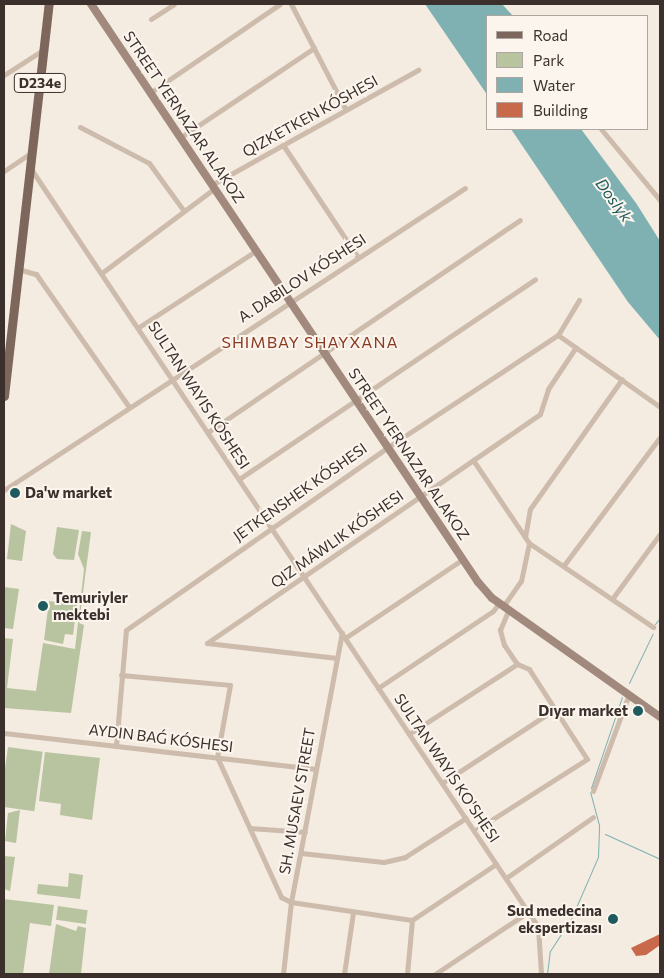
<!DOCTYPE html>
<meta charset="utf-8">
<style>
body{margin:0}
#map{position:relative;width:664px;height:978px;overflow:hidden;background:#f4ebe1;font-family:Commissioner,sans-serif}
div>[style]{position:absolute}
.green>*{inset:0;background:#b8c4a0;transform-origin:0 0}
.water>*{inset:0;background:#7fb0b2}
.stream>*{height:1px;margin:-0.5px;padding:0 0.5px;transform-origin:0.5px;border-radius:0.5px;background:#7fb0b2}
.building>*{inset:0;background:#c8694b}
.street>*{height:5px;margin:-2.5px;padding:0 2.5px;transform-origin:2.5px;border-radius:2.5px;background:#cdbbac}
.secondary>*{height:8px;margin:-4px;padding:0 4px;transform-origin:4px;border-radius:4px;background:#a18a7d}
.primary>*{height:9px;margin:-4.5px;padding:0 4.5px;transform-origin:4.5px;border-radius:4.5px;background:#7d675c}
.dots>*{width:14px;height:14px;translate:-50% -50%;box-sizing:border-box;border:2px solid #fbf5ee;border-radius:50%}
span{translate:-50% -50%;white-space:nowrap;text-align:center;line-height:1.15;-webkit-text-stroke:4px #fbf5ee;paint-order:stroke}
.shield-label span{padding:1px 4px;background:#fbf5ee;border:1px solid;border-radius:4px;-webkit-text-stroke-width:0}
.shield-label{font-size:14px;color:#3b302b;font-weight:700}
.street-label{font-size:15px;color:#3b302b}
.poi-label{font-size:15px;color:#3b302b;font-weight:700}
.left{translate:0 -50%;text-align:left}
.right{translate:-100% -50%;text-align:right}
.water-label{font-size:16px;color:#1f5a5e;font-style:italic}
.neighbourhood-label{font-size:16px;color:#8c3b22;letter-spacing:1px}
.frame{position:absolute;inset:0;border:5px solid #3b302b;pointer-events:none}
.legend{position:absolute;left:486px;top:15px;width:162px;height:115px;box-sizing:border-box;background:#fbf5ee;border:1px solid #aea6a0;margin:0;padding:6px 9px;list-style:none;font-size:15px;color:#3b302b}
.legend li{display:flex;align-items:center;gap:10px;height:25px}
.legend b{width:25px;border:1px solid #aea6a0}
</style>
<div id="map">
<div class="green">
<i style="clip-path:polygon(11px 524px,26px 531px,22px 561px,7px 559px)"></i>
<i style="clip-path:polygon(57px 527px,79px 530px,74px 560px,57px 559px,53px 554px)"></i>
<i style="clip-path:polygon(82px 531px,91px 532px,79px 623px,84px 625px,71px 713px,4px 708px,4px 638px,13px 639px,7px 688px,36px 691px,43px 643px,75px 649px,84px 569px,78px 554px)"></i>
<i style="clip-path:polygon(4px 587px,19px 589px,13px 629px,4px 628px)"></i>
<i style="clip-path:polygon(49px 601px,77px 605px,73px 635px,65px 634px,63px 644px,44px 640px)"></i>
<i style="left:8px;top:747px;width:35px;height:60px;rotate:8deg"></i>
<i style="clip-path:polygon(45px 752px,100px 758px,92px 820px,60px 815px,61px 804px,39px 801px)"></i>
<i style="clip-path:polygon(20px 810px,16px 843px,5px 841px,8px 813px)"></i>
<i style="clip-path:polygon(4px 856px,15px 857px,10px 891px,4px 889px)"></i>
<i style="clip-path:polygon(69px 873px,83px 875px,80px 899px,37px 894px,38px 884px,68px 887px)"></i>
<i style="clip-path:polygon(4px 899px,54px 905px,51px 926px,30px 923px,23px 974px,4px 974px)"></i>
<i style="left:58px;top:906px;width:30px;height:14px;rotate:8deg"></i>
<i style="clip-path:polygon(56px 924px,76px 931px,78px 926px,86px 928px,81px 974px,49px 974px)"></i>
</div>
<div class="water">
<i style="clip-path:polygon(425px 4px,502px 4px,513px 16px,488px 16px,488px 96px)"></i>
<i style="clip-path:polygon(511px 129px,581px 129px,636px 203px,660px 241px,660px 340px,628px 302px)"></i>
</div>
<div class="stream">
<i style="left:655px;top:624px;width:8px;rotate:-50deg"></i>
<i style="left:629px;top:683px;width:55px;rotate:-64.4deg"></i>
<i style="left:591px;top:788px;width:96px;rotate:-71.2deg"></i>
<i style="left:605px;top:834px;width:60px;rotate:24.4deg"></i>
<i style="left:547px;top:974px;width:23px;rotate:-83deg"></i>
<i style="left:550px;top:951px;width:38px;rotate:-57deg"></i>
<i style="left:571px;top:919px;width:68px;rotate:-66.5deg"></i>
<i style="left:598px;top:857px;width:32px;rotate:-88deg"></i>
<i style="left:599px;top:825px;width:34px;rotate:-105deg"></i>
</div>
<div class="building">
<i style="clip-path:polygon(660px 934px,660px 945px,646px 955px,636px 956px,631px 948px)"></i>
</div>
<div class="street">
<i style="left:291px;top:4px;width:119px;rotate:62.6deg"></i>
<i style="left:151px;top:19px;width:27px;rotate:-33deg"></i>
<i style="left:4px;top:75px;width:46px;rotate:-32.7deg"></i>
<i style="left:151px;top:92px;width:156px;rotate:-34.3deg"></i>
<i style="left:80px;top:127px;width:78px;rotate:27.6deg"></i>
<i style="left:149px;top:163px;width:59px;rotate:53.9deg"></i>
<i style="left:601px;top:129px;width:92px;rotate:50.3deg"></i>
<i style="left:181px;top:137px;width:160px;rotate:-33.8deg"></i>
<i style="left:283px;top:145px;width:133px;rotate:56.3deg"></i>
<i style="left:31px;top:169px;width:894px;rotate:56.22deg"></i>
<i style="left:528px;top:912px;width:18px;rotate:56deg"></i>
<i style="left:538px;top:927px;width:47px;rotate:86.3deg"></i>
<i style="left:4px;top:171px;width:34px;rotate:-34deg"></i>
<i style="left:213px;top:184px;width:235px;rotate:-29.1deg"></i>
<i style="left:18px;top:269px;width:19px;rotate:16deg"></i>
<i style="left:36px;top:274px;width:162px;rotate:55deg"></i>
<i style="left:103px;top:272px;width:140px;rotate:-36.9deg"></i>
<i style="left:139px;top:327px;width:141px;rotate:-33.1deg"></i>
<i style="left:558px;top:335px;width:125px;rotate:35.2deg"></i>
<i style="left:208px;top:432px;width:377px;rotate:-34.2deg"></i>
<i style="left:473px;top:460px;width:100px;rotate:56deg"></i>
<i style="left:529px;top:543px;width:150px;rotate:34.1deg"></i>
<i style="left:239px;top:479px;width:357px;rotate:-34deg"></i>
<i style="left:4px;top:490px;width:551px;rotate:-33.23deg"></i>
<i style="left:525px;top:537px;width:28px;rotate:-80deg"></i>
<i style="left:530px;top:509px;width:159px;rotate:-54.7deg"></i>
<i style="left:564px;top:565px;width:160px;rotate:-53.1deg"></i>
<i style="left:612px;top:599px;width:81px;rotate:-53.6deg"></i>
<i style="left:504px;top:605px;width:29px;rotate:-55deg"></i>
<i style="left:521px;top:581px;width:39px;rotate:-78deg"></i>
<i style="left:345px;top:638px;width:142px;rotate:-33.8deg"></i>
<i style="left:207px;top:643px;width:404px;rotate:-34.5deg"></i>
<i style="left:540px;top:414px;width:26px;rotate:-72deg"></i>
<i style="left:548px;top:389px;width:50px;rotate:-56.3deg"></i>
<i style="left:207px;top:643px;width:131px;rotate:6.6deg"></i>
<i style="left:121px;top:675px;width:109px;rotate:5.2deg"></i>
<i style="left:230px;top:685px;width:73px;rotate:100.2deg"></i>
<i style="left:217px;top:757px;width:154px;rotate:65.4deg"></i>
<i style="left:281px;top:897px;width:11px;rotate:27deg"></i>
<i style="left:291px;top:902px;width:122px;rotate:8.5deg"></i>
<i style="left:412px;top:920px;width:101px;rotate:-33.7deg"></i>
<i style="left:378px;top:688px;width:138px;rotate:-33.8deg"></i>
<i style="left:493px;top:611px;width:11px;rotate:-52deg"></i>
<i style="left:4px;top:733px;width:314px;rotate:6.6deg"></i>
<i style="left:409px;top:734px;width:129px;rotate:-32.9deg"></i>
<i style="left:116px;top:746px;width:116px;rotate:-85.1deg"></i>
<i style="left:126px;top:630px;width:320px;rotate:-34.9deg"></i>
<i style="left:388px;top:447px;width:204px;rotate:-33.4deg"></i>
<i style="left:558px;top:335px;width:41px;rotate:-59deg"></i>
<i style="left:442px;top:783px;width:135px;rotate:-33.2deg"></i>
<i style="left:593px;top:791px;width:103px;rotate:-69.6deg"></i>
<i style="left:250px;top:828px;width:55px;rotate:4.2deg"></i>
<i style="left:474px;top:831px;width:134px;rotate:-32.5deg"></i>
<i style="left:587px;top:759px;width:107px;rotate:-122.8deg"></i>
<i style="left:529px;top:669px;width:13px;rotate:-157deg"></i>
<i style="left:517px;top:664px;width:23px;rotate:-124deg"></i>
<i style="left:504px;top:645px;width:16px;rotate:-105deg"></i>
<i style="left:500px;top:630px;width:23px;rotate:-67deg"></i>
<i style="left:301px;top:853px;width:83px;rotate:6.2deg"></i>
<i style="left:384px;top:862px;width:22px;rotate:-13deg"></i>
<i style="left:405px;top:857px;width:72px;rotate:-32.6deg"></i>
<i style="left:506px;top:878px;width:106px;rotate:-35deg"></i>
<i style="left:283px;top:974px;width:72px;rotate:-83.7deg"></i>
<i style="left:291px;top:902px;width:274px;rotate:-79.3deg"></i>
<i style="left:344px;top:974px;width:63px;rotate:-81.7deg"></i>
<i style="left:407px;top:974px;width:54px;rotate:-84.7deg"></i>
<i style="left:435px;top:974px;width:112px;rotate:-33.7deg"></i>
</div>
<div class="secondary">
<i style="left:91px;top:4px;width:696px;rotate:56.2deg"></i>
<i style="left:478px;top:582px;width:21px;rotate:49deg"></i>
<i style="left:492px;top:598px;width:206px;rotate:35.3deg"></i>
</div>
<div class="primary">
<i style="left:4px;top:396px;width:395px;rotate:-83.5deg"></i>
</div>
<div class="dots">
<i style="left:15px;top:493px;background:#1f5a5e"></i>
<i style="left:43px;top:606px;background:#1f5a5e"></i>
<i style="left:638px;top:711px;background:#1f5a5e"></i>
<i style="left:613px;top:919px;background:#1f5a5e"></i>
</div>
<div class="shield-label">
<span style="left:40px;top:83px">D234e</span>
</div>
<div class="street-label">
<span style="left:310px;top:116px;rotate:-29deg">QIZKETKEN KÓSHESI</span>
<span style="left:184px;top:117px;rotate:56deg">STREET YERNAZAR ALAKOZ</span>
<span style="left:302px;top:278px;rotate:-33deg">A. DABILOV KÓSHESI</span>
<span style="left:199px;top:395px;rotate:57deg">SULTAN WAYIS KÓSHESI</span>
<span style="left:409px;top:454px;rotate:56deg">STREET YERNAZAR ALAKOZ</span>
<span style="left:300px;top:492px;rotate:-35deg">JETKENSHEK KÓSHESI</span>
<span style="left:337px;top:539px;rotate:-35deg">QIZ MÁWLIK KÓSHESI</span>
<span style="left:161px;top:738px;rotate:7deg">AYDIN BAǴ KÓSHESI</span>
<span style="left:447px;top:768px;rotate:56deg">SULTAN WAYIS KO'SHESI</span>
<span style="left:297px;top:801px;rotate:-80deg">SH. MUSAEV STREET</span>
</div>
<div class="poi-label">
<span class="left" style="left:25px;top:493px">Da'w market</span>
<span class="left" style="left:53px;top:606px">Temuriyler<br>mektebi</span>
<span class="right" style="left:628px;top:711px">Dıyar market</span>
<span class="right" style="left:602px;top:919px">Sud medecina<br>ekspertizası</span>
</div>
<div class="water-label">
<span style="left:614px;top:200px;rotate:54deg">Doslyk</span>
</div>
<div class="neighbourhood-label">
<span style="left:310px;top:342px">SHIMBAY SHAYXANA</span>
</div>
<div class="frame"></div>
<ul class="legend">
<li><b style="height:6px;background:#7d675c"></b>Road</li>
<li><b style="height:14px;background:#b8c4a0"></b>Park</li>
<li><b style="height:14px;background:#7fb0b2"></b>Water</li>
<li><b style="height:14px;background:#c8694b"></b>Building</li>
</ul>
</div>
